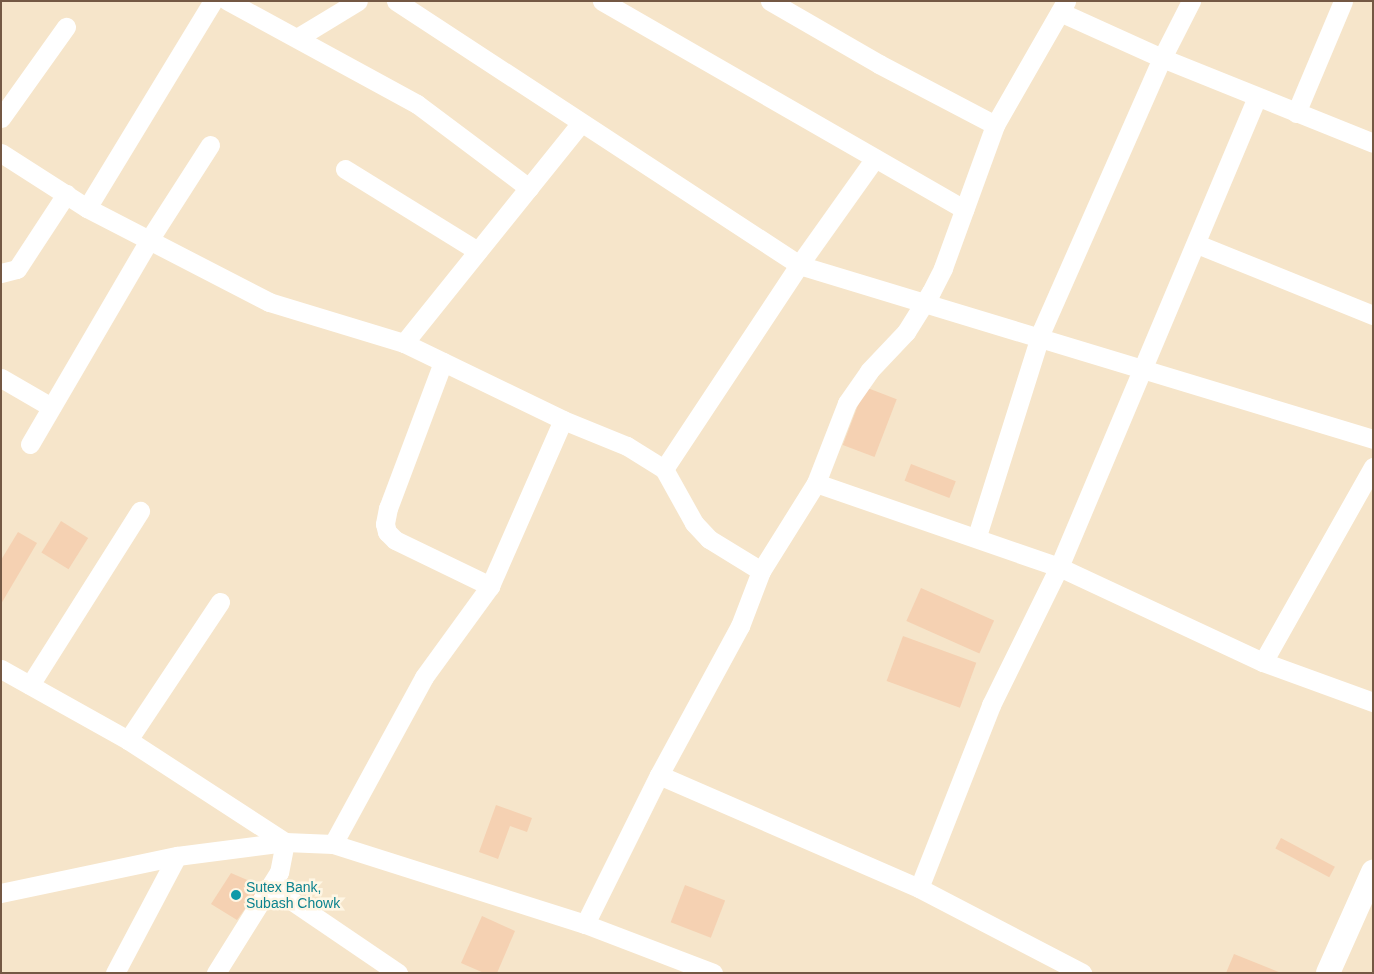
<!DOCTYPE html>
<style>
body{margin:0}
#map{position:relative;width:1374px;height:974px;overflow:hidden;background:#fef3dc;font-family:Helvetica,sans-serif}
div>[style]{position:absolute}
.residential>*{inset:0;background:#f6e5ca}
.building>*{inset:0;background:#f5d1b2;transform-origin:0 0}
.minor>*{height:19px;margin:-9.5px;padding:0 9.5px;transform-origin:9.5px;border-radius:9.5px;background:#fff}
.tertiary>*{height:24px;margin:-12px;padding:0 12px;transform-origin:12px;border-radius:12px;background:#fff}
.dots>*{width:14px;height:14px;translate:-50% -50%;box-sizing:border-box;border:2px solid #fff6e4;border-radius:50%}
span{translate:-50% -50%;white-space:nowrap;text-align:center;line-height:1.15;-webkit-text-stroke:5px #fff6e4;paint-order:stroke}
.culture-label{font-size:14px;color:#0d838f}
.left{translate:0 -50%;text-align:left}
.frame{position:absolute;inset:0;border:2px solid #745844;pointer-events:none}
</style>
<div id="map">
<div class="residential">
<i style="clip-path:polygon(1px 1px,1373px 1px,1373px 864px,1324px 973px,1px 973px)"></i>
<i style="clip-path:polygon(1373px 888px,1373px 973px,1335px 973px)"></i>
</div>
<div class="building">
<i style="left:865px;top:387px;width:34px;height:62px;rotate:21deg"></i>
<i style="left:911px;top:464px;width:48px;height:18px;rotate:21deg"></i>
<i style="left:61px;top:521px;width:32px;height:37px;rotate:32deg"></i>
<i style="clip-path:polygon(18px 532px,37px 543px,1px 604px,1px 560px)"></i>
<i style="left:921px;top:588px;width:80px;height:36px;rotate:24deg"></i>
<i style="left:903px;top:636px;width:78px;height:48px;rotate:20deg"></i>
<i style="clip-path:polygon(496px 805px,532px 818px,527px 832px,510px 826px,498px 859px,479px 852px)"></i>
<i style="left:1281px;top:838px;width:61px;height:12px;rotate:28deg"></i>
<i style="clip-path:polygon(231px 873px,261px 886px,237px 920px,211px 904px)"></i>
<i style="left:685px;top:885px;width:43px;height:40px;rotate:21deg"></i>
<i style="clip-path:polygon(482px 916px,515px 931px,497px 973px,484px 973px,461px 963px)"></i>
<i style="clip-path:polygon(1234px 954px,1281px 973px,1226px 973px)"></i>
</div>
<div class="minor">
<i style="left:228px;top:1px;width:215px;rotate:28.6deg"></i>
<i style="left:417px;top:104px;width:140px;rotate:36.9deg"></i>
<i style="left:396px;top:1px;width:482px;rotate:33.2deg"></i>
<i style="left:799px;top:265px;width:600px;rotate:16.86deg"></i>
<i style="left:602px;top:1px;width:418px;rotate:29.9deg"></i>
<i style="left:770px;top:1px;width:126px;rotate:30deg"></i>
<i style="left:879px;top:64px;width:131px;rotate:27.7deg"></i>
<i style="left:1060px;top:12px;width:112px;rotate:24.3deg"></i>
<i style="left:1162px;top:58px;width:227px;rotate:21.9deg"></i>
<i style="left:297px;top:38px;width:71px;rotate:-31.2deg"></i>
<i style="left:1296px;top:113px;width:121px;rotate:-67.2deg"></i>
<i style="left:1px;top:118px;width:112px;rotate:-54.5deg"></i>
<i style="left:1px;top:153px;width:102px;rotate:32.6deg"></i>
<i style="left:87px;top:208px;width:205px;rotate:27.3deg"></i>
<i style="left:269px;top:302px;width:141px;rotate:16.9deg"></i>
<i style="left:404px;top:343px;width:177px;rotate:25.8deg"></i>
<i style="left:563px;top:420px;width:69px;rotate:22.1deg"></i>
<i style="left:627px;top:446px;width:44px;rotate:31.9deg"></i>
<i style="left:664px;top:469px;width:62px;rotate:60.9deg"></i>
<i style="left:694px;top:523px;width:22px;rotate:47deg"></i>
<i style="left:709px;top:539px;width:61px;rotate:31.6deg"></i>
<i style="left:345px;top:169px;width:156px;rotate:31.7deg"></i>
<i style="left:87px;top:208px;width:242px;rotate:-58.7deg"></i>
<i style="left:1197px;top:244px;width:190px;rotate:22deg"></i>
<i style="left:1px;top:273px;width:16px;rotate:-14deg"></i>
<i style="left:17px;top:269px;width:90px;rotate:-56.8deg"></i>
<i style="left:404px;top:343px;width:281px;rotate:-51.2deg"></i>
<i style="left:443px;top:362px;width:156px;rotate:110.6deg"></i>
<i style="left:388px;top:508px;width:16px;rotate:101deg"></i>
<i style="left:385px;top:524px;width:8px;rotate:76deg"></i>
<i style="left:387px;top:532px;width:11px;rotate:45deg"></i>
<i style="left:395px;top:540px;width:106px;rotate:25.8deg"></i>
<i style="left:1px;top:378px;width:58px;rotate:30.1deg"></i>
<i style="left:30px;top:444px;width:236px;rotate:-59.7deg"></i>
<i style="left:149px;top:240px;width:113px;rotate:-57.3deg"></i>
<i style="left:664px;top:469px;width:245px;rotate:-56.5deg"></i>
<i style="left:799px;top:265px;width:131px;rotate:-54.6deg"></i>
<i style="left:816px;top:483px;width:257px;rotate:19.1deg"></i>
<i style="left:1059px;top:567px;width:225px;rotate:25deg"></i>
<i style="left:1263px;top:662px;width:117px;rotate:20deg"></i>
<i style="left:977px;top:536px;width:216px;rotate:-72.5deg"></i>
<i style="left:1042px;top:330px;width:297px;rotate:-66.2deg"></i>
<i style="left:1162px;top:58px;width:64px;rotate:-63deg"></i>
<i style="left:1263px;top:662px;width:224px;rotate:-60.6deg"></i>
<i style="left:1px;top:669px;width:145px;rotate:29.2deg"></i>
<i style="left:128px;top:740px;width:187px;rotate:33deg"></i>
<i style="left:285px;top:842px;width:31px;rotate:101deg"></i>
<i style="left:279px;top:872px;width:119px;rotate:122deg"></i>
<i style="left:30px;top:685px;width:206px;rotate:-57.7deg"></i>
<i style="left:128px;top:740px;width:166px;rotate:-56.3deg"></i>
<i style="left:659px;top:775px;width:283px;rotate:23.5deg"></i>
<i style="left:919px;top:888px;width:184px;rotate:27.5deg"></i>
<i style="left:333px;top:844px;width:190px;rotate:-61.4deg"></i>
<i style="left:424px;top:677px;width:112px;rotate:-54deg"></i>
<i style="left:490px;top:586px;width:181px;rotate:-66.3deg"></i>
<i style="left:270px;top:886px;width:155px;rotate:34.2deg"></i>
<i style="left:919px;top:888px;width:197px;rotate:-68.5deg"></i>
<i style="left:991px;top:705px;width:154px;rotate:-63.8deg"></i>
<i style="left:1059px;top:567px;width:510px;rotate:-67.16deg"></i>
<i style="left:1px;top:893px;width:180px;rotate:-11.9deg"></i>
<i style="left:177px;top:856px;width:109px;rotate:-7.4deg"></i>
<i style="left:285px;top:842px;width:48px;rotate:2.4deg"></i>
<i style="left:333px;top:844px;width:264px;rotate:17.6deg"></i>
<i style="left:585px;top:924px;width:137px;rotate:20.9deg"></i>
<i style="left:585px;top:924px;width:166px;rotate:-63.6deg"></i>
<i style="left:659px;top:775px;width:170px;rotate:-61.5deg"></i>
<i style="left:740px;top:626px;width:59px;rotate:-69.1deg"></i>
<i style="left:761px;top:571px;width:104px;rotate:-58deg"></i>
<i style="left:816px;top:483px;width:86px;rotate:-68.8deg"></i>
<i style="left:847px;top:403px;width:39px;rotate:-55deg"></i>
<i style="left:869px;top:371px;width:54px;rotate:-46.5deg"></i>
<i style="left:906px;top:332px;width:47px;rotate:-58deg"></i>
<i style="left:931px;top:292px;width:27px;rotate:-63deg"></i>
<i style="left:943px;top:268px;width:152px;rotate:-70deg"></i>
<i style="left:995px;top:125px;width:143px;rotate:-60.2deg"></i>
<i style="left:115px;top:973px;width:132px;rotate:-62.1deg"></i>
</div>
<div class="tertiary">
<i style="left:1328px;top:973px;width:111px;rotate:-66deg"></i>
</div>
<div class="dots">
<i style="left:236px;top:895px;background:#0f9aa8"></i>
</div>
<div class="culture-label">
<span class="left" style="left:246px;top:895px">Sutex Bank,<br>Subash Chowk</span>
</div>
<div class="frame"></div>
</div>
